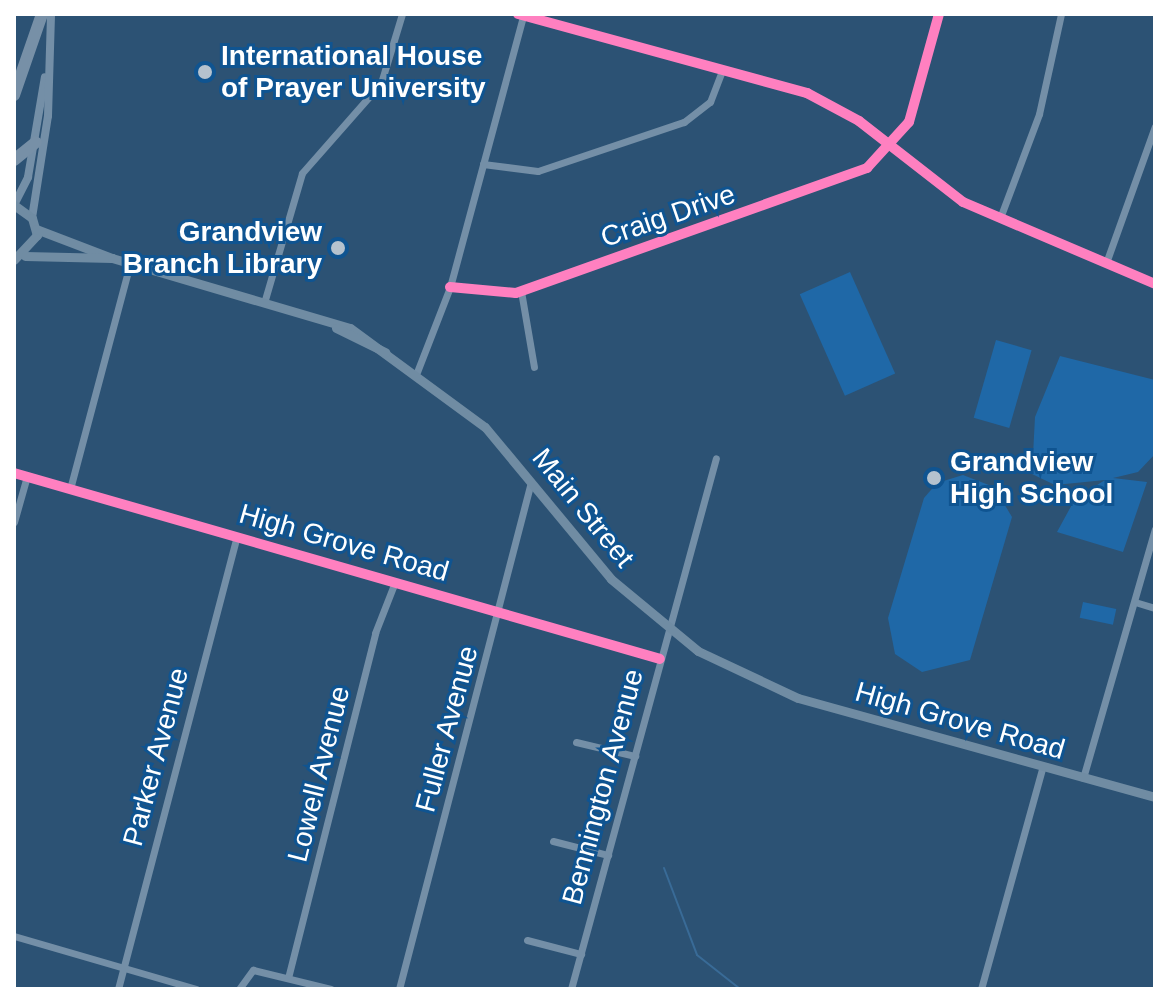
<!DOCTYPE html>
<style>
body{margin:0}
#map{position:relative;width:1169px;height:1003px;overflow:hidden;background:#2c5274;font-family:Arial,sans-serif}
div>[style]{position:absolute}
.green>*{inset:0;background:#1f68a7;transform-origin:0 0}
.stream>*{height:2px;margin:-1px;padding:0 1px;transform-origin:1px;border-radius:1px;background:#396b97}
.minor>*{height:7px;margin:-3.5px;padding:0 3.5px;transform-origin:3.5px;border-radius:3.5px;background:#748fa7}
.tertiary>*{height:8px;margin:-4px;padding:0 4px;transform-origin:4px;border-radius:4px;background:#748fa7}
.secondary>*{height:9px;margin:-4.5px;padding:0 4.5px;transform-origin:4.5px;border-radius:4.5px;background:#708ca3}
.motorway>*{height:12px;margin:-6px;padding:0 6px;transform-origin:6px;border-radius:6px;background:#7790a7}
.cycleway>*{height:10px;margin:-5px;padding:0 5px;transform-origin:5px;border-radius:5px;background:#ff80c0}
.dots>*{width:22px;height:22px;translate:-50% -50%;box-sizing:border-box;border:4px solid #0f5491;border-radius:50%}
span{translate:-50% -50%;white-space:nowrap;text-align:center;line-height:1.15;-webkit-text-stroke:6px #0f5491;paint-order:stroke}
.poi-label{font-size:28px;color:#fff;font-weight:700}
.left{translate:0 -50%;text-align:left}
.right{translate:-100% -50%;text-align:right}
.street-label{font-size:28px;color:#fff}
.frame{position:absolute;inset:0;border:16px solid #fff;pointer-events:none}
</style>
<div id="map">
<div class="green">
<i style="left:850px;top:272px;width:111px;height:55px;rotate:66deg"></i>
<i style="left:996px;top:340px;width:37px;height:81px;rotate:16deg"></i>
<i style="clip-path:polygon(1060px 356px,1155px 380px,1155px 454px,1138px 472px,1113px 478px,1147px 482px,1123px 552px,1057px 532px,1075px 499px,1105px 480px,1055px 485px,1032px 474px,1035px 417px)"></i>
<i style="clip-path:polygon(963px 475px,994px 487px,1012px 517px,970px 660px,922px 672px,895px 654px,888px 618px,924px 498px,937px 483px)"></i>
<i style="left:1083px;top:602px;width:34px;height:16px;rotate:12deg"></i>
</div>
<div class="stream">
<i style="left:664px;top:868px;width:93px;rotate:69.2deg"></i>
<i style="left:697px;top:955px;width:55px;rotate:38.3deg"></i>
</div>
<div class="minor">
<i style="left:518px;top:14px;width:300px;rotate:15.3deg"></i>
<i style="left:807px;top:93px;width:59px;rotate:28.3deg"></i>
<i style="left:859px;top:121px;width:132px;rotate:37.9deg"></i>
<i style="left:963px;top:202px;width:209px;rotate:23.1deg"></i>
<i style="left:483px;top:164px;width:55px;rotate:7.3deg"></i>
<i style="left:538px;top:171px;width:154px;rotate:-18.6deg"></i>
<i style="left:684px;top:122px;width:33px;rotate:-38deg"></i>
<i style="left:710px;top:102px;width:34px;rotate:-69deg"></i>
<i style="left:1000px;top:218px;width:111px;rotate:-69.4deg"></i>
<i style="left:1039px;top:114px;width:102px;rotate:-77.6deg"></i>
<i style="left:1106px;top:263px;width:145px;rotate:-70.3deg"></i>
<i style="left:450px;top:287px;width:66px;rotate:5.2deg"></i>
<i style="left:516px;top:293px;width:373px;rotate:-19.6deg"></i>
<i style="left:867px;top:168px;width:62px;rotate:-47.6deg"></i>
<i style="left:909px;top:122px;width:112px;rotate:-74.5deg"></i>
<i style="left:521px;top:291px;width:77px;rotate:80.3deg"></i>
<i style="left:264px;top:303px;width:135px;rotate:-73.7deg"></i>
<i style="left:302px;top:173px;width:120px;rotate:-48.7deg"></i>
<i style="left:381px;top:83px;width:72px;rotate:-73.1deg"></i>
<i style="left:417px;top:372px;width:91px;rotate:-68.8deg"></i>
<i style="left:450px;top:287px;width:281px;rotate:-74.9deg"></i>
<i style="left:14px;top:473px;width:672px;rotate:16.06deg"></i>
<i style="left:70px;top:489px;width:234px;rotate:-75.1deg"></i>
<i style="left:14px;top:522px;width:48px;rotate:-74.2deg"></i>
<i style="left:1135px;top:602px;width:21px;rotate:17deg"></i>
<i style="left:576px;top:742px;width:61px;rotate:13.3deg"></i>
<i style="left:1083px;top:778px;width:259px;rotate:-73.9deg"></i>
<i style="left:553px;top:841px;width:57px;rotate:14.3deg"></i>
<i style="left:14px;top:936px;width:190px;rotate:16.2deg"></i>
<i style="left:527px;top:940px;width:56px;rotate:14.5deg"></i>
<i style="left:288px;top:978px;width:356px;rotate:-75.8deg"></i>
<i style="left:375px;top:633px;width:55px;rotate:-68.6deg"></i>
<i style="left:118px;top:989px;width:467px;rotate:-75.3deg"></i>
<i style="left:239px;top:989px;width:24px;rotate:-54deg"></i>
<i style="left:253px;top:970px;width:80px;rotate:13.7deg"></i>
<i style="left:399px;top:989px;width:524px;rotate:-75.41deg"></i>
<i style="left:571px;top:989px;width:550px;rotate:-74.73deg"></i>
<i style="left:981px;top:989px;width:231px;rotate:-74.5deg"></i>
</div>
<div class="tertiary">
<i style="left:14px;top:205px;width:31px;rotate:-63deg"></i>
<i style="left:28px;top:177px;width:101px;rotate:-80.4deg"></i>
<i style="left:32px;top:218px;width:103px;rotate:-81.1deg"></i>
<i style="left:48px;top:116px;width:102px;rotate:-88.3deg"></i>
</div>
<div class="secondary">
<i style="left:14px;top:205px;width:22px;rotate:36deg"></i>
<i style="left:32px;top:218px;width:18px;rotate:74deg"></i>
<i style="left:37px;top:235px;width:34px;rotate:133deg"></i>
<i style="left:36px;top:229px;width:81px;rotate:20.9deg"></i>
<i style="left:25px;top:256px;width:87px;rotate:1.3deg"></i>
<i style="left:112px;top:258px;width:248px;rotate:16.4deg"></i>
<i style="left:350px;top:328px;width:167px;rotate:36.3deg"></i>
<i style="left:485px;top:427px;width:197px;rotate:50.3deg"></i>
<i style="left:611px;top:579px;width:113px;rotate:39.6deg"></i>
<i style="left:698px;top:651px;width:110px;rotate:25.2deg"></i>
<i style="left:798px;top:698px;width:370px;rotate:15.5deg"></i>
<i style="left:336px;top:328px;width:55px;rotate:26.1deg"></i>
</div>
<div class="motorway">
<i style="left:14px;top:95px;width:86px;rotate:-70.9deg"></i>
<i style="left:14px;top:160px;width:28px;rotate:-39deg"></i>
</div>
<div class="cycleway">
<i style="left:518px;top:14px;width:300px;rotate:15.3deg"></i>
<i style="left:807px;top:93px;width:59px;rotate:28.3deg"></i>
<i style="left:859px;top:121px;width:132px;rotate:37.9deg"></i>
<i style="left:963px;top:202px;width:209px;rotate:23.1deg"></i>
<i style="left:450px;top:287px;width:66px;rotate:5.2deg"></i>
<i style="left:516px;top:293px;width:373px;rotate:-19.6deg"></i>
<i style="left:867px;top:168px;width:62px;rotate:-47.6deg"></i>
<i style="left:909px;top:122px;width:112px;rotate:-74.5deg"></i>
<i style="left:14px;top:473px;width:672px;rotate:16.06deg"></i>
</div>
<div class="dots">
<i style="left:205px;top:72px;background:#b5c2ce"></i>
<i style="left:338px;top:248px;background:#b5c2ce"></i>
<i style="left:934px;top:478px;background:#b5c2ce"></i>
</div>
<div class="poi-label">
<span class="left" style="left:221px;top:72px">International House<br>of Prayer University</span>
<span class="right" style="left:322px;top:248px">Grandview<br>Branch Library</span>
<span class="left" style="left:950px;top:478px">Grandview<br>High School</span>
</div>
<div class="street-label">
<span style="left:668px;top:216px;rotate:-19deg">Craig Drive</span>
<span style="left:583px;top:508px;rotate:51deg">Main Street</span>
<span style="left:344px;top:543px;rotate:16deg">High Grove Road</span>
<span style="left:960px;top:721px;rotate:16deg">High Grove Road</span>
<span style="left:447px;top:729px;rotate:-75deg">Fuller Avenue</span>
<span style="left:156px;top:757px;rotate:-75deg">Parker Avenue</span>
<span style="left:319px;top:774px;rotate:-76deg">Lowell Avenue</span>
<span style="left:603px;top:787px;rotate:-75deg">Bennington Avenue</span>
</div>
<div class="frame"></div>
</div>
